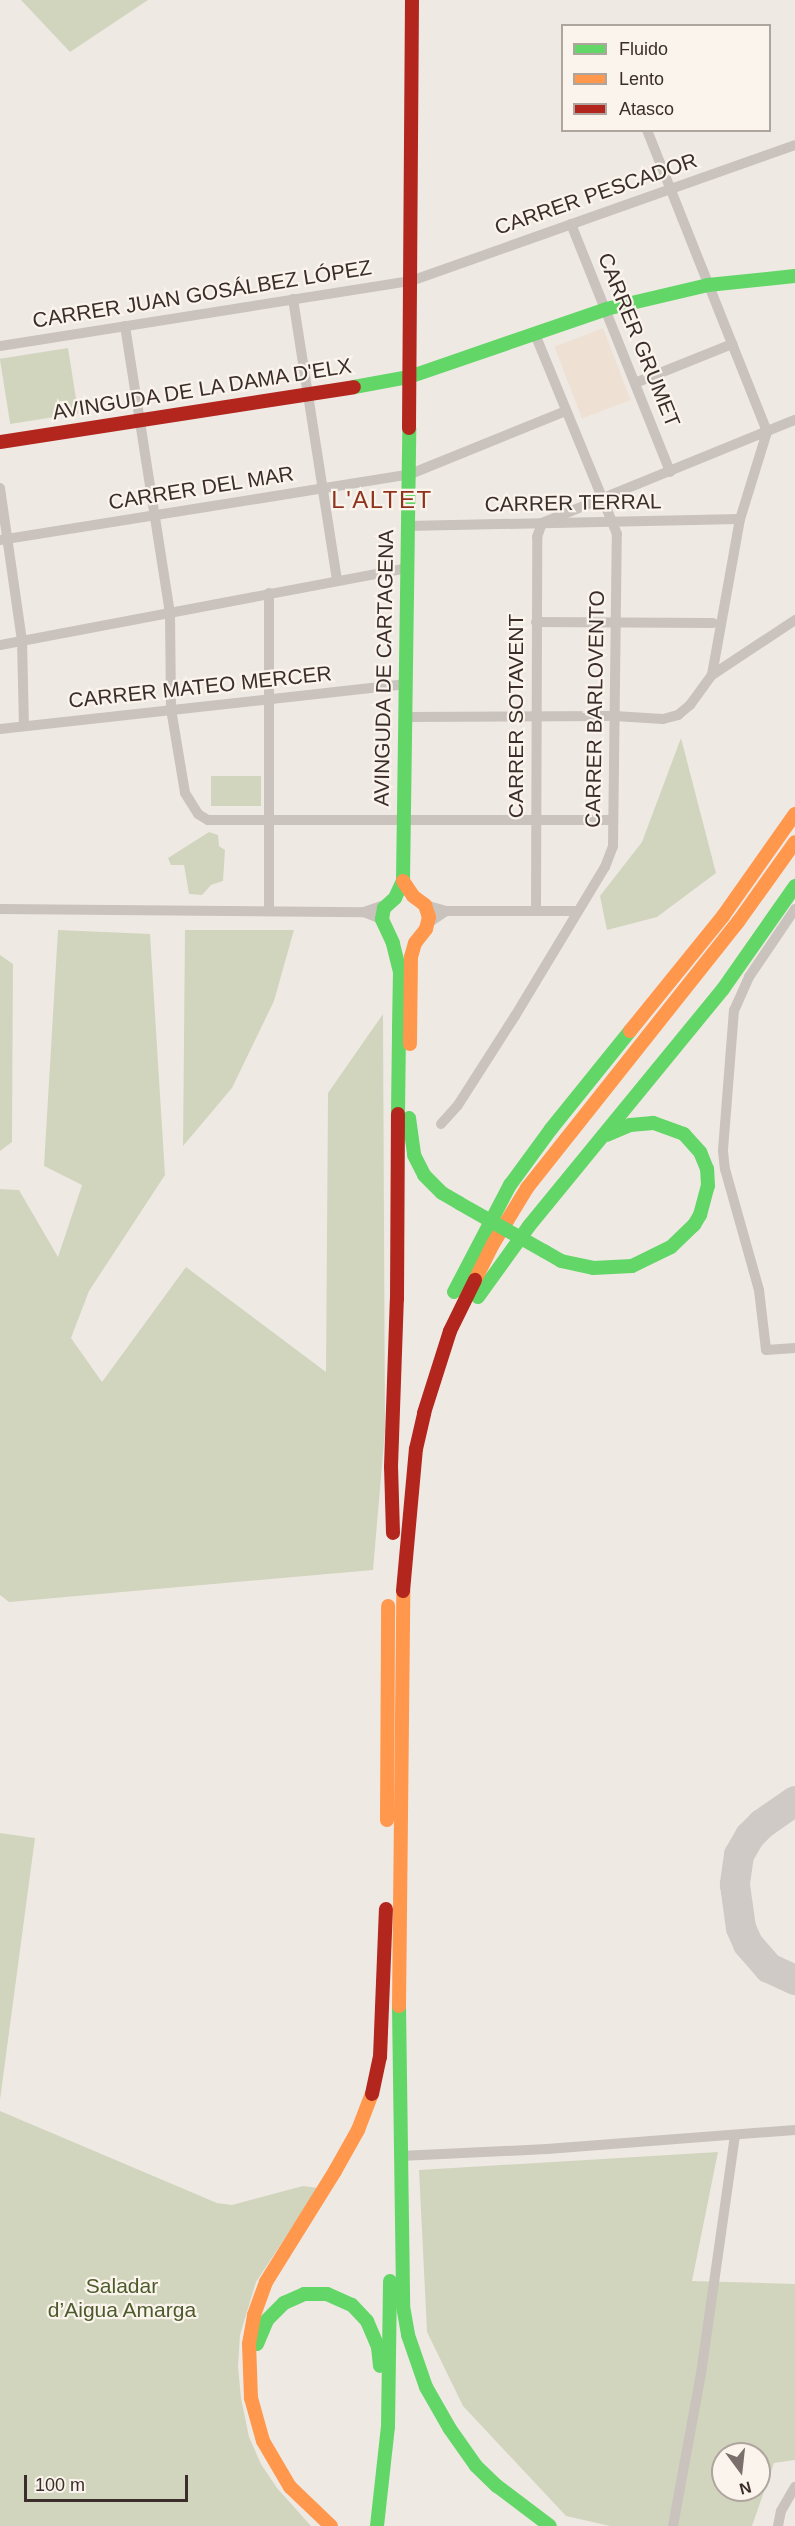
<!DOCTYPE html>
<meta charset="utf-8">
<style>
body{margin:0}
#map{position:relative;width:795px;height:2526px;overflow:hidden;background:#efe9e4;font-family:Arial,sans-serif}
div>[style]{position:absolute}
.green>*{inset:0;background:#d2d5be;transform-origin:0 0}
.plaza>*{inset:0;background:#eee1d3;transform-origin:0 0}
.taxiway>*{height:30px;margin:-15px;padding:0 15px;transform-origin:15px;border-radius:15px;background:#d0cac6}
.street>*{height:10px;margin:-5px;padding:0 5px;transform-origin:5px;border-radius:5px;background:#c9c2bd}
.fast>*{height:14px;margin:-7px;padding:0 7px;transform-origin:7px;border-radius:7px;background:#63d668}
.slow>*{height:14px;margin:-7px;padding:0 7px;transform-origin:7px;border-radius:7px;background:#ff974d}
.jam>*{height:14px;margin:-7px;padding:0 7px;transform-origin:7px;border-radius:7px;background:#b3261e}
.fast-bridge>*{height:14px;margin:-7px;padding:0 7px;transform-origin:7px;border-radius:7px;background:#63d668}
span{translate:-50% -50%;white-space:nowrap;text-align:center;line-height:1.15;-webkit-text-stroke:4.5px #fbf4ec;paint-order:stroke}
.street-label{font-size:21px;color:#3b2e2a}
.park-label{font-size:21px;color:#4c5b2c}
.quarter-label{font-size:24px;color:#8f331d;letter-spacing:1.5px}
.legend{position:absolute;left:561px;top:24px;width:210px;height:108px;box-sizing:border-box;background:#fbf4ec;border:2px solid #aea59e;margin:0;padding:8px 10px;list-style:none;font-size:18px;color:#3b2e2a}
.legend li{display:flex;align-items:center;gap:12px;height:30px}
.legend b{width:30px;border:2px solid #aea59e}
.north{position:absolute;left:711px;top:2442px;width:60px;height:60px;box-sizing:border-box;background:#fbf4ec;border:2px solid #aea59e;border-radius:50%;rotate:165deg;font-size:16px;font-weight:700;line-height:24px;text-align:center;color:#3b2e2a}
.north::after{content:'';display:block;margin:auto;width:21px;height:27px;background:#7a6f6b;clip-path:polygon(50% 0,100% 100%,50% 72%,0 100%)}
.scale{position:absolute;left:24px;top:2475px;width:164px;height:27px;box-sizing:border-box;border:3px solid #3b2e2a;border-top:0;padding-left:8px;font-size:18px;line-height:21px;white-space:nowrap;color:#3b2e2a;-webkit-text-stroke:4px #fbf4ec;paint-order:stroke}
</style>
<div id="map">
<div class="green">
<i style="clip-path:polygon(21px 0,148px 0,70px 52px)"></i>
<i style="left:68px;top:348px;width:66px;height:69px;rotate:81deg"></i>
<i style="clip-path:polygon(681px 738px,716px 873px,657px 917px,607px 930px,600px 896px,642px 842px)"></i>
<i style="left:261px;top:776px;width:30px;height:50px;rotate:90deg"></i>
<i style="clip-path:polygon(209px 832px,218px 835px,219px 846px,225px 850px,223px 881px,211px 885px,202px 895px,189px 894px,184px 865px,171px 865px,168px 858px)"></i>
<i style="clip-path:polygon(58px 930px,150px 934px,165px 1175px,89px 1291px,71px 1338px,102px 1382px,186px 1267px,326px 1372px,328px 1093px,383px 1014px,385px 1431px,373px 1570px,9px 1602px,0 1595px,0 1189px,19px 1190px,58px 1257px,82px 1185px,44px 1166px)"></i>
<i style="clip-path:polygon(185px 930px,294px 930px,274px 1001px,232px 1088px,183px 1146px)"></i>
<i style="clip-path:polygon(0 955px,13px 964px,12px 1142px,0 1151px)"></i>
<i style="clip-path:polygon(0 1833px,35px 1838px,0 2100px)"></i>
<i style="clip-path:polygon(0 2111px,217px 2203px,232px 2205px,303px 2186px,318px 2188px,256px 2282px,240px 2335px,238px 2366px,241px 2398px,249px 2437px,261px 2464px,277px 2488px,311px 2526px,0 2526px)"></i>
<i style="clip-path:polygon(evenodd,718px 2152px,692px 2281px,795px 2284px,795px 2460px,774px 2463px,752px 2526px,610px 2526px,566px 2516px,463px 2406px,427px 2332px,419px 2170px,718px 2152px,723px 2454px,759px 2454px,759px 2490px,723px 2490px,723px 2454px)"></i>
</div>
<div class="plaza">
<i style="left:603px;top:328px;width:77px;height:52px;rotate:69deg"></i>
</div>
<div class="taxiway">
<i style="left:795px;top:1801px;width:40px;rotate:145.1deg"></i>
<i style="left:762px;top:1824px;width:17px;rotate:135deg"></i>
<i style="left:750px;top:1836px;width:22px;rotate:120deg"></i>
<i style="left:739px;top:1855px;width:30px;rotate:98deg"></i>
<i style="left:735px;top:1885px;width:43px;rotate:82.1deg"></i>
<i style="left:741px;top:1928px;width:17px;rotate:66deg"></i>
<i style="left:748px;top:1944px;width:32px;rotate:49deg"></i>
<i style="left:769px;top:1968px;width:29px;rotate:25deg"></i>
</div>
<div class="street">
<i style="left:647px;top:130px;width:325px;rotate:68.3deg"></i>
<i style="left:767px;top:432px;width:91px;rotate:107.2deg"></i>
<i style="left:740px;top:519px;width:158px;rotate:100.2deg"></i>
<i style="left:571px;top:224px;width:267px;rotate:68.2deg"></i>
<i style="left:293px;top:299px;width:284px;rotate:81.1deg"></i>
<i style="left:125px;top:326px;width:290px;rotate:81.1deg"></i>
<i style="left:170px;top:612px;width:97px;rotate:89.4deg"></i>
<i style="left:171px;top:709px;width:85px;rotate:80.5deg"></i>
<i style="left:185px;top:793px;width:25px;rotate:58deg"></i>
<i style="left:198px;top:814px;width:12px;rotate:31deg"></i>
<i style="left:208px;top:820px;width:405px"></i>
<i style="left:0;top:346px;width:416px;rotate:-9deg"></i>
<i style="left:411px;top:281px;width:407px;rotate:-19.5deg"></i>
<i style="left:635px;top:383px;width:105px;rotate:-21.9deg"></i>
<i style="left:0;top:488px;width:154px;rotate:81.8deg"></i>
<i style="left:22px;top:640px;width:86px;rotate:88.7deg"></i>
<i style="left:407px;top:526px;width:333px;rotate:-1.2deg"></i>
<i style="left:0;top:540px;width:413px;rotate:-9.1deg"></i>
<i style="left:408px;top:475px;width:170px;rotate:-22.1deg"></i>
<i style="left:536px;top:622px;width:177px;rotate:0.3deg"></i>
<i style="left:0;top:645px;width:413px;rotate:-10.7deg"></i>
<i style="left:404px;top:717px;width:210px;rotate:-0.3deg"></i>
<i style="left:614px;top:716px;width:49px;rotate:3.5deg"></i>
<i style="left:663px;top:719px;width:16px;rotate:-15deg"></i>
<i style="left:678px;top:715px;width:16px;rotate:-40deg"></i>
<i style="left:690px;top:705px;width:37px;rotate:-54deg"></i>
<i style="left:712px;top:675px;width:100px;rotate:-33.5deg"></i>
<i style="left:0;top:729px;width:407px;rotate:-6.3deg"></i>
<i style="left:425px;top:905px;width:22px;rotate:16deg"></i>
<i style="left:446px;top:911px;width:22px;rotate:146deg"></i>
<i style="left:0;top:909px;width:364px;rotate:0.5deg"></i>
<i style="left:795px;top:909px;width:82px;rotate:124.1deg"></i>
<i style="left:749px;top:977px;width:36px;rotate:114deg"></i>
<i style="left:734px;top:1010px;width:141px;rotate:94.5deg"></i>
<i style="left:723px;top:1151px;width:18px;rotate:84deg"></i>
<i style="left:725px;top:1169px;width:126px;rotate:74.3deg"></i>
<i style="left:759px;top:1290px;width:60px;rotate:83.3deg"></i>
<i style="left:766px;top:1350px;width:29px;rotate:-4deg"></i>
<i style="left:536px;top:910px;width:373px;rotate:-89.8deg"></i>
<i style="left:537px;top:537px;width:15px;rotate:-70deg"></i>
<i style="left:542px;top:523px;width:273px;rotate:-22.2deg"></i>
<i style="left:269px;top:911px;width:318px;rotate:-90deg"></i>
<i style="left:446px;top:911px;width:131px"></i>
<i style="left:383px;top:925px;width:8px;rotate:-120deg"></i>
<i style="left:379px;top:918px;width:16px;rotate:-158deg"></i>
<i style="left:364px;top:912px;width:24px;rotate:-19deg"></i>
<i style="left:441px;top:1124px;width:25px;rotate:-48deg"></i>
<i style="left:458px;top:1105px;width:106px;rotate:-57.4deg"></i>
<i style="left:515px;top:1016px;width:174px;rotate:-58.9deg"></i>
<i style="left:605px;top:867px;width:22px;rotate:-69deg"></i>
<i style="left:613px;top:846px;width:312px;rotate:-89.3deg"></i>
<i style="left:617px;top:534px;width:218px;rotate:-112.3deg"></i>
<i style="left:400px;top:2156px;width:147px;rotate:-2.7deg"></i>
<i style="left:547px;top:2149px;width:249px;rotate:-4.4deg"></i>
<i style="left:673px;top:2526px;width:155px;rotate:-79.6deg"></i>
<i style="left:701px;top:2374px;width:240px;rotate:-81.9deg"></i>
<i style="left:778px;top:2526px;width:15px;rotate:-79deg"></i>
<i style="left:781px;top:2511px;width:28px;rotate:-60deg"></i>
</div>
<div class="fast">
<i style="left:354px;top:387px;width:56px;rotate:-10.3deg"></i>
<i style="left:409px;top:377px;width:208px;rotate:-19deg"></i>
<i style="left:606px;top:309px;width:105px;rotate:-13.2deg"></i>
<i style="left:708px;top:285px;width:87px;rotate:-5.9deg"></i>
<i style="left:399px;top:1028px;width:56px;rotate:-89deg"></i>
<i style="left:400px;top:972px;width:30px;rotate:-104deg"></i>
<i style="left:393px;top:943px;width:26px;rotate:-115deg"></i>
<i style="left:382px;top:919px;width:11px;rotate:-80deg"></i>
<i style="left:384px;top:908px;width:15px;rotate:-42deg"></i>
<i style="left:395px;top:898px;width:19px;rotate:-65deg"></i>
<i style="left:403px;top:881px;width:453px;rotate:-89.2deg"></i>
<i style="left:398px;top:1114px;width:86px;rotate:-89.3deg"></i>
<i style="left:409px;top:1118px;width:37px;rotate:82deg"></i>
<i style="left:414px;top:1155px;width:22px;rotate:63deg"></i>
<i style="left:424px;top:1175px;width:25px;rotate:45deg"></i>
<i style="left:442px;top:1193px;width:20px;rotate:30deg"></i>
<i style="left:544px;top:1251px;width:20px;rotate:30deg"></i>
<i style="left:561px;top:1261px;width:33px;rotate:12deg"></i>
<i style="left:593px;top:1268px;width:39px;rotate:-3deg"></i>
<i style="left:632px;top:1266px;width:43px;rotate:-26deg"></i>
<i style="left:671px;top:1247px;width:32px;rotate:-44deg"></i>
<i style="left:694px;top:1225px;width:12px;rotate:-59deg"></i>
<i style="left:700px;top:1215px;width:30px;rotate:-75deg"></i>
<i style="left:708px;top:1186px;width:17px;rotate:-93deg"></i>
<i style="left:707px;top:1169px;width:18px;rotate:-112deg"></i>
<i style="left:700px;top:1152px;width:24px;rotate:-132deg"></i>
<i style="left:684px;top:1134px;width:33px;rotate:-160deg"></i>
<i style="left:653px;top:1123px;width:23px;rotate:175deg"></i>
<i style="left:630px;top:1125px;width:25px;rotate:157deg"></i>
<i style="left:454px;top:1292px;width:121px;rotate:-62.4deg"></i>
<i style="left:510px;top:1185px;width:69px;rotate:-53.8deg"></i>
<i style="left:551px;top:1129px;width:126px;rotate:-51.1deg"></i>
<i style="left:478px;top:1297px;width:87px;rotate:-54.3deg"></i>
<i style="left:529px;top:1226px;width:306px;rotate:-50.7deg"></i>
<i style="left:723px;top:989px;width:126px;rotate:-55deg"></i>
<i style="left:399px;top:2006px;width:300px;rotate:89.2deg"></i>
<i style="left:403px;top:2306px;width:29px;rotate:80deg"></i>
<i style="left:408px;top:2335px;width:55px;rotate:70.9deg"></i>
<i style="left:426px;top:2387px;width:48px;rotate:60.3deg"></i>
<i style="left:450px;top:2429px;width:45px;rotate:54.9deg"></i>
<i style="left:476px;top:2466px;width:29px;rotate:44deg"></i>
<i style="left:497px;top:2486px;width:66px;rotate:37deg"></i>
<i style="left:257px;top:2344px;width:26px;rotate:-67deg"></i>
<i style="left:267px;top:2320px;width:24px;rotate:-45deg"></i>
<i style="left:284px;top:2303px;width:22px;rotate:-24deg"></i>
<i style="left:304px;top:2294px;width:23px"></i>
<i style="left:327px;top:2294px;width:27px;rotate:24deg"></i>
<i style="left:352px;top:2305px;width:22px;rotate:47deg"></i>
<i style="left:367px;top:2321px;width:28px;rotate:67deg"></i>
<i style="left:378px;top:2347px;width:19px;rotate:84deg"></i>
<i style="left:377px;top:2526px;width:100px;rotate:-83.7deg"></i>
<i style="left:388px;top:2427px;width:146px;rotate:-89.2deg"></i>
</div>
<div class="slow">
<i style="left:403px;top:881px;width:18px;rotate:56deg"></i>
<i style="left:413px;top:896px;width:15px;rotate:37deg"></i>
<i style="left:425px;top:905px;width:13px;rotate:72deg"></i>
<i style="left:429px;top:917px;width:12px;rotate:104deg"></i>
<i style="left:426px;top:929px;width:18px;rotate:128deg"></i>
<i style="left:415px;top:943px;width:15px;rotate:106deg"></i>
<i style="left:411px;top:957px;width:87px;rotate:90.7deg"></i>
<i style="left:630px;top:1031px;width:148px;rotate:-51deg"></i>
<i style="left:723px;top:916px;width:125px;rotate:-54.8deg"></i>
<i style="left:475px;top:1280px;width:40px;rotate:-63.4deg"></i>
<i style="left:493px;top:1244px;width:66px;rotate:-58.7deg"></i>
<i style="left:527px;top:1188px;width:340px;rotate:-51.6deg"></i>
<i style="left:738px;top:922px;width:98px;rotate:-54.5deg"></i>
<i style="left:387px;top:1820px;width:214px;rotate:-89.7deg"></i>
<i style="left:399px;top:2006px;width:415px;rotate:-89.4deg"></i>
<i style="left:331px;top:2526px;width:57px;rotate:-136.4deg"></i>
<i style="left:290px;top:2487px;width:53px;rotate:-120.4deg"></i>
<i style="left:263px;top:2441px;width:45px;rotate:-105.6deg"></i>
<i style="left:251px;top:2398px;width:54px;rotate:-92.1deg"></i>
<i style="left:249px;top:2344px;width:29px;rotate:-80deg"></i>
<i style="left:254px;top:2315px;width:35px;rotate:-70deg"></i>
<i style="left:266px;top:2282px;width:131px;rotate:-58.1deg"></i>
<i style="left:335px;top:2171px;width:47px;rotate:-60.7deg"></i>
<i style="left:358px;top:2130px;width:39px;rotate:-69deg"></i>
</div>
<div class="jam">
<i style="left:409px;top:428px;width:428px;rotate:-89.6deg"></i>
<i style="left:0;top:442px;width:358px;rotate:-8.8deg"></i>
<i style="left:393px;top:1533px;width:66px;rotate:-91.7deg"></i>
<i style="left:391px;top:1467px;width:168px;rotate:-88deg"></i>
<i style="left:397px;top:1299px;width:185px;rotate:-89.7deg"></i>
<i style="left:403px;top:1591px;width:143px;rotate:-84.8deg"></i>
<i style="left:416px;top:1449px;width:37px;rotate:-77deg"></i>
<i style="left:424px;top:1413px;width:86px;rotate:-72.4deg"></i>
<i style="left:450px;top:1331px;width:57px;rotate:-63.9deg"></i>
<i style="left:372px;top:2094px;width:38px;rotate:-78deg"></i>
<i style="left:380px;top:2057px;width:148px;rotate:-87.7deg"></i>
</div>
<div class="fast-bridge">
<i style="left:459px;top:1203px;width:98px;rotate:29.5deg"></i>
</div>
<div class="street-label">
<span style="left:596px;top:194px;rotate:-19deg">CARRER PESCADOR</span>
<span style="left:202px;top:294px;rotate:-9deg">CARRER JUAN GOSÁLBEZ LÓPEZ</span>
<span style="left:639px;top:340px;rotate:68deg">CARRER GRUMET</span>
<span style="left:202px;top:389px;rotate:-9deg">AVINGUDA DE LA DAMA D'ELX</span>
<span style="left:201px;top:488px;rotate:-9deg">CARRER DEL MAR</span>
<span style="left:573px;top:503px;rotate:-1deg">CARRER TERRAL</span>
<span style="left:384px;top:668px;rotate:-89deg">AVINGUDA DE CARTAGENA</span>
<span style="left:200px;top:687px;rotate:-6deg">CARRER MATEO MERCER</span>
<span style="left:595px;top:709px;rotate:-89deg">CARRER BARLOVENTO</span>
<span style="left:516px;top:716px;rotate:-90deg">CARRER SOTAVENT</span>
</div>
<div class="park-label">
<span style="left:122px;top:2298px">Saladar<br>d’Aigua Amarga</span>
</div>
<div class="quarter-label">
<span style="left:382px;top:500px">L'ALTET</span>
</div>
<ul class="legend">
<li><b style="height:8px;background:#63d668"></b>Fluido</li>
<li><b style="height:8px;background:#ff974d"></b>Lento</li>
<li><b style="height:8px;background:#b3261e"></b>Atasco</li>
</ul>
<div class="north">N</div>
<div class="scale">100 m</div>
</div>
